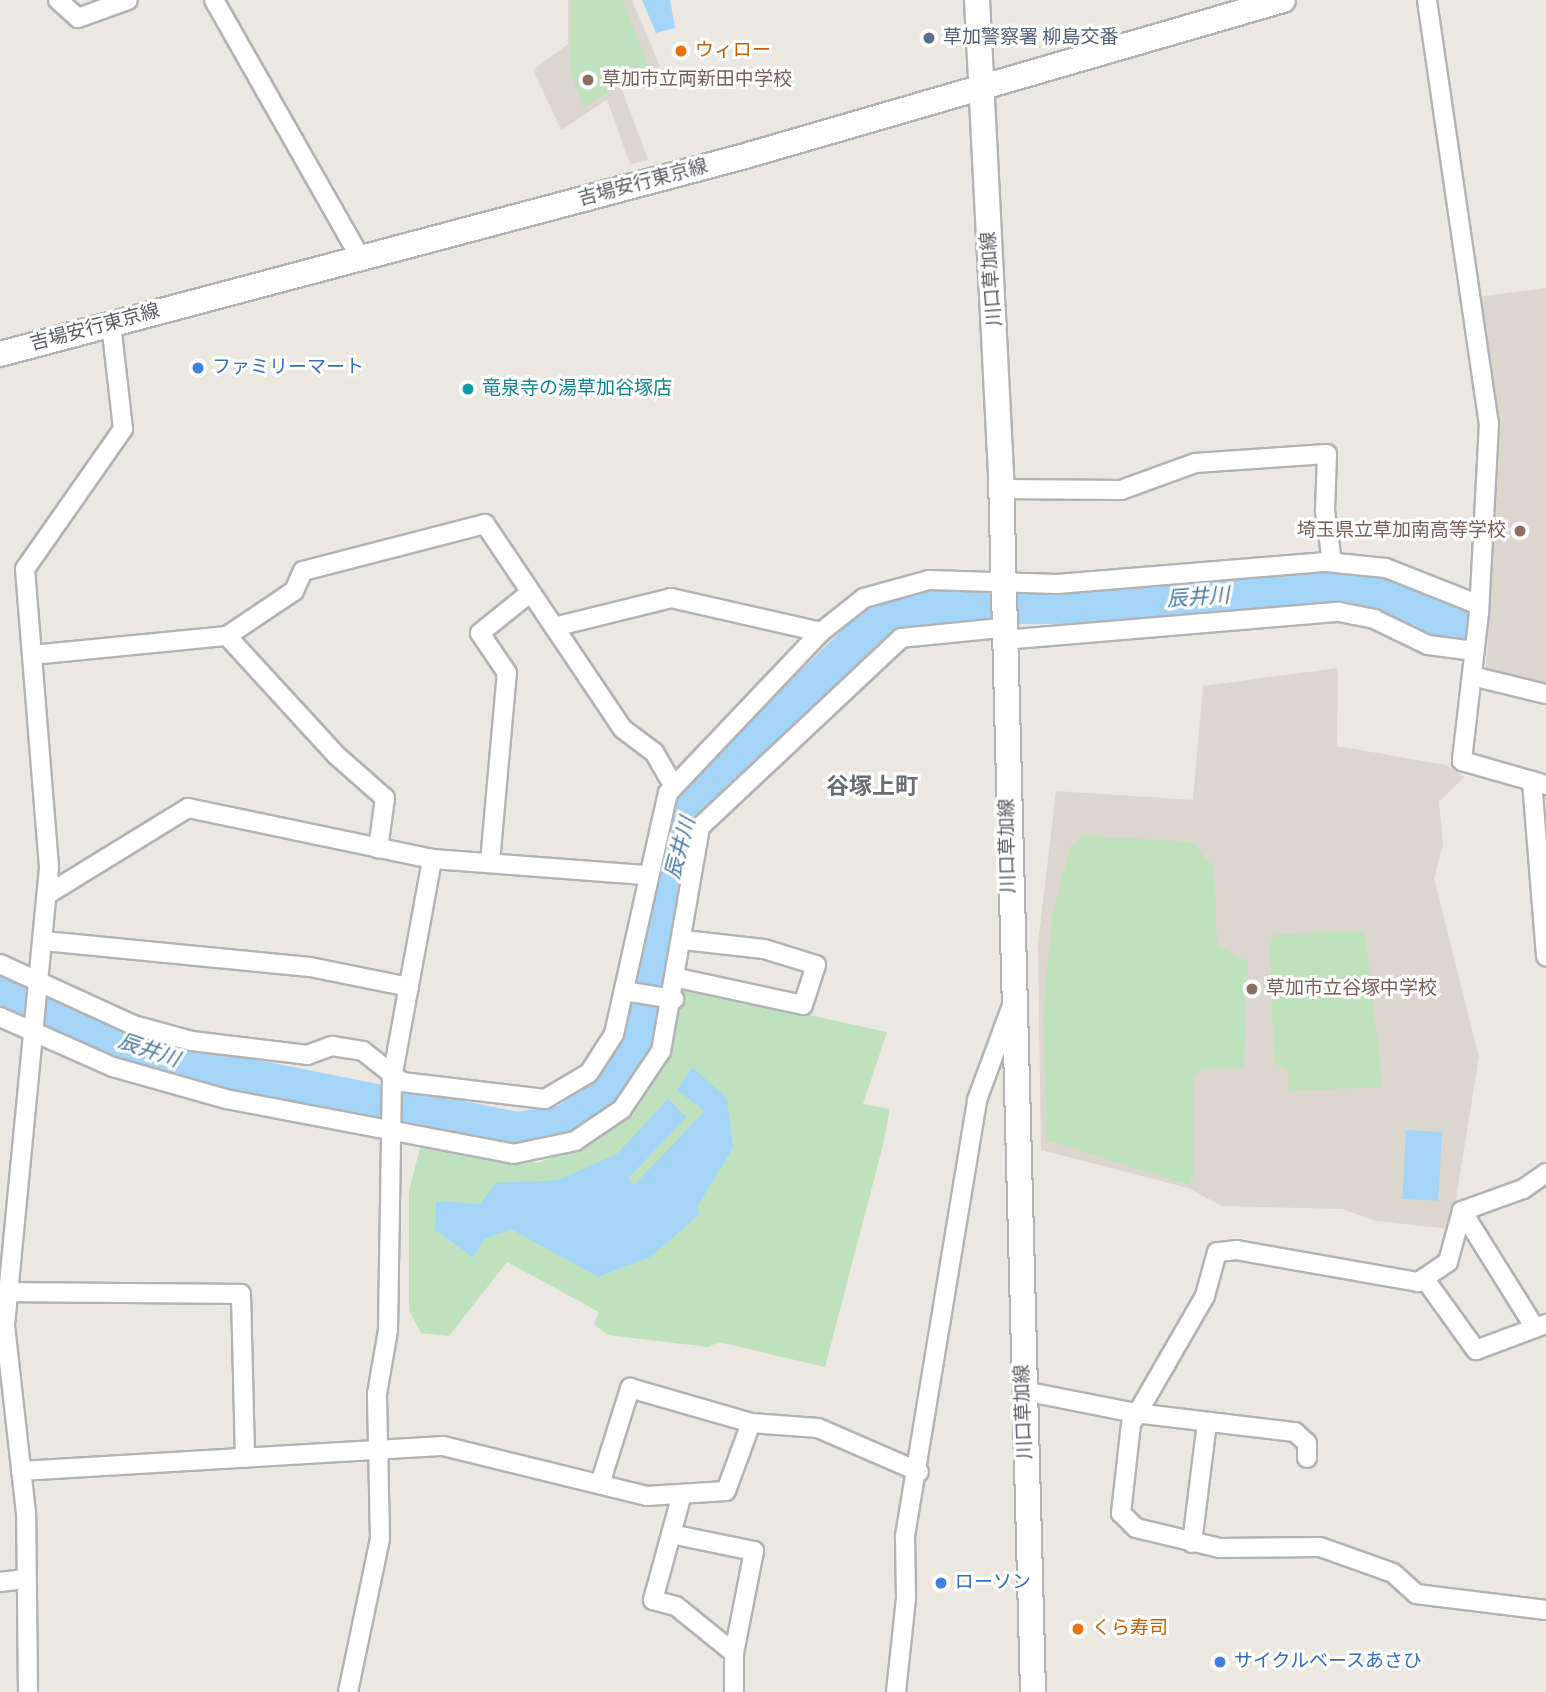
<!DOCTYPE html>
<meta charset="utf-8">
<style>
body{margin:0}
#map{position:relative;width:1546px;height:1692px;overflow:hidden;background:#ebe8e1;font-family:Karla,"Noto Sans JP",sans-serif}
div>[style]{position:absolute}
.education>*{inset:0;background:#dbd7cf}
.green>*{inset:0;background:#bfe1be}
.water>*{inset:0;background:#a4d5f7;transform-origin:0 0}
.river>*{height:35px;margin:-17.5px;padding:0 17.5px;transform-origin:17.5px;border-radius:17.5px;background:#a4d5f7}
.roads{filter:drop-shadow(2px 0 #b1b3b7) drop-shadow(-2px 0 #b1b3b7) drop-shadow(0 2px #b1b3b7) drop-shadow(0 -2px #b1b3b7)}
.minor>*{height:18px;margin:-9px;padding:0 9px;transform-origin:9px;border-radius:9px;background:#fff}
.secondary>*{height:24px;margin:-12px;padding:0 12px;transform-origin:12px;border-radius:12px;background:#fff}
.dots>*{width:19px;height:19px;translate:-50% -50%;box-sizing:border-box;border:4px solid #fff;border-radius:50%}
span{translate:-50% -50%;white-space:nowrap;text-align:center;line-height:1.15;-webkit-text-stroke:6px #fff;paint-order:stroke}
.service-label{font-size:19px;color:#4e5e75}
.left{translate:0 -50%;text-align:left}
.food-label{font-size:19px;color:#c56008}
.education-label{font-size:19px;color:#785e54}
.right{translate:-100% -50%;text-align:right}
.street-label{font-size:19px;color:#595c60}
.shop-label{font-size:19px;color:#366cbe}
.culture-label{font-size:19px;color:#0d838f}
.water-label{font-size:21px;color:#4477a7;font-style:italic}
.quarter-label{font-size:23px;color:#6a6e72;font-weight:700}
</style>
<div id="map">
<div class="education">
<i style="clip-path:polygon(568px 0,632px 0,660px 66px,622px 90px,648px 160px,630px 164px,607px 100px,561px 130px,533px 70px,568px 44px)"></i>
<i style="clip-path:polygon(1546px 288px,1546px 683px,1486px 669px,1499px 454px,1477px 297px)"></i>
<i style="clip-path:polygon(1338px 668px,1337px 746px,1446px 765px,1464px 777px,1439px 802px,1443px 845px,1434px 878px,1479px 1057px,1451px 1229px,1376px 1221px,1342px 1209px,1222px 1206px,1188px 1188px,1041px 1150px,1038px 944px,1056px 791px,1193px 800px,1203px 686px)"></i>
</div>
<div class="green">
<i style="clip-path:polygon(571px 0,623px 0,648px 65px,584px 108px,570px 72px)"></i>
<i style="clip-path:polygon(1085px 836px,1192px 842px,1214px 868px,1217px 945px,1248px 962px,1244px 1068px,1205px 1069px,1194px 1077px,1194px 1174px,1188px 1185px,1047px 1140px,1043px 1016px,1052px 918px,1071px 845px)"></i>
<i style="clip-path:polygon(1359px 931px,1365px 936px,1383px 1087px,1288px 1091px,1289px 1073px,1274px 1062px,1270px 943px,1275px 934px)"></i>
<i style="clip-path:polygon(682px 987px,887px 1032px,863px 1104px,890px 1109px,883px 1145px,825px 1367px,719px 1342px,708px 1347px,608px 1335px,594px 1324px,599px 1312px,507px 1262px,449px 1336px,421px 1333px,409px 1310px,409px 1191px,421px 1144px,538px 1163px,590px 1142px,633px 1115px,666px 1061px)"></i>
</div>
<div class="water">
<i style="clip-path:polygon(642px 0,670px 0,675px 28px,656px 33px)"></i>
<i style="clip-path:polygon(692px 1067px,727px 1098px,733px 1148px,697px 1207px,700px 1214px,650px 1257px,598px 1277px,511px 1229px,485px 1239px,473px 1257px,435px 1230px,436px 1201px,480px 1204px,496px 1183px,558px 1180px,617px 1154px,668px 1099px,687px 1117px,629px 1177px,633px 1186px,705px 1111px,677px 1090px)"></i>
<i style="left:1406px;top:1130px;width:36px;height:69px;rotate:3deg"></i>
</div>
<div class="river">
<i style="left:0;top:991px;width:174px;rotate:22.6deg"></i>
<i style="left:161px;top:1058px;width:361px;rotate:11.3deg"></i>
<i style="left:515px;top:1129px;width:50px;rotate:-8deg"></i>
<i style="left:565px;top:1122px;width:61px;rotate:-36.3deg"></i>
<i style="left:614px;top:1086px;width:51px;rotate:-60.9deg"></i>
<i style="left:639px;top:1041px;width:225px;rotate:-78.7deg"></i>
<i style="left:683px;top:820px;width:32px;rotate:-58deg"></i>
<i style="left:700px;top:793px;width:238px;rotate:-44.5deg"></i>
<i style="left:870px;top:626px;width:48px;rotate:-23.4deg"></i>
<i style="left:914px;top:607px;width:163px;rotate:-0.4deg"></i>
<i style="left:1077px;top:606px;width:278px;rotate:-4.1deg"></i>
<i style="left:1354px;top:586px;width:109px;rotate:20.9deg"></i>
</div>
<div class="roads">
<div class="minor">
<i style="left:58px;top:0;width:27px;rotate:42deg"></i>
<i style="left:78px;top:18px;width:53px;rotate:-19.8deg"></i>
<i style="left:214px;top:0;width:296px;rotate:60.4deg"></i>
<i style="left:1427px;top:0;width:428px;rotate:81.7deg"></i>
<i style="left:1489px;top:423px;width:190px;rotate:93deg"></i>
<i style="left:1479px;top:613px;width:149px;rotate:96.6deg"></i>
<i style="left:1462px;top:761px;width:87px;rotate:15.9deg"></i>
<i style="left:1001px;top:489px;width:120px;rotate:0.5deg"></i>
<i style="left:1121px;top:490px;width:79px;rotate:-20deg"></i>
<i style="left:1195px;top:463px;width:132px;rotate:-3.9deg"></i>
<i style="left:1327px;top:454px;width:57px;rotate:92deg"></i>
<i style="left:1325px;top:511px;width:51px;rotate:82.2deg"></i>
<i style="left:554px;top:627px;width:121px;rotate:-13.9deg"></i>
<i style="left:671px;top:598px;width:154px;rotate:12.8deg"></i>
<i style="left:227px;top:636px;width:161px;rotate:47.5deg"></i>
<i style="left:336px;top:755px;width:65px;rotate:41.3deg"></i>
<i style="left:385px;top:798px;width:51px;rotate:97.8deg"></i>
<i style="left:1003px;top:640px;width:337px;rotate:-4.8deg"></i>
<i style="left:1339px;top:612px;width:36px;rotate:11deg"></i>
<i style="left:1374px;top:619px;width:60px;rotate:25.7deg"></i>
<i style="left:1428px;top:645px;width:47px;rotate:7.3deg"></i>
<i style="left:32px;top:655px;width:196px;rotate:-5.6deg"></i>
<i style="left:227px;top:636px;width:81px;rotate:-33.9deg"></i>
<i style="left:294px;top:591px;width:22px;rotate:-66deg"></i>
<i style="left:303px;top:571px;width:188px;rotate:-14.5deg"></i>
<i style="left:485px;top:524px;width:247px;rotate:56.1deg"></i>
<i style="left:623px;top:729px;width:39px;rotate:37deg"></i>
<i style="left:654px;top:752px;width:38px;rotate:60deg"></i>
<i style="left:1472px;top:676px;width:76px;rotate:13.7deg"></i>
<i style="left:1532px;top:781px;width:176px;rotate:85.4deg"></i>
<i style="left:490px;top:862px;width:190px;rotate:-84.9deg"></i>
<i style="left:507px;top:673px;width:48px;rotate:-124deg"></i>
<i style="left:480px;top:633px;width:65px;rotate:-38.8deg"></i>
<i style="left:48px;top:894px;width:164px;rotate:-31.6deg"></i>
<i style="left:188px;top:808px;width:249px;rotate:11.8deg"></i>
<i style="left:432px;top:859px;width:214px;rotate:4.3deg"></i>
<i style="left:44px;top:941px;width:267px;rotate:5.6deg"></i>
<i style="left:310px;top:967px;width:101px;rotate:11.4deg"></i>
<i style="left:0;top:964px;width:146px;rotate:24.6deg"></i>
<i style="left:133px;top:1025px;width:61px;rotate:15.2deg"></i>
<i style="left:192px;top:1041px;width:116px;rotate:6.9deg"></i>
<i style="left:307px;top:1055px;width:27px;rotate:-20deg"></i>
<i style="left:332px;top:1046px;width:31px;rotate:9deg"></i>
<i style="left:363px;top:1051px;width:50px;rotate:38.5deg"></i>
<i style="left:402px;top:1082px;width:144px;rotate:6.8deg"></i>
<i style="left:545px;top:1099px;width:51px;rotate:-30.6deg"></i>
<i style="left:589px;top:1073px;width:46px;rotate:-57.3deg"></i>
<i style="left:614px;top:1034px;width:247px;rotate:-77.4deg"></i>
<i style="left:668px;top:793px;width:222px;rotate:-46.5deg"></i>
<i style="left:821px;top:632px;width:55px;rotate:-38.3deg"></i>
<i style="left:864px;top:598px;width:67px;rotate:-15.5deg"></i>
<i style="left:929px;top:580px;width:128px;rotate:1.8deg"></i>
<i style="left:1057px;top:584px;width:270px;rotate:-4.7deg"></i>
<i style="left:1326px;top:562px;width:60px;rotate:5.7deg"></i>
<i style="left:1386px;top:568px;width:100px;rotate:21.7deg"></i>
<i style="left:678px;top:978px;width:128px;rotate:12.2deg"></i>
<i style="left:803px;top:1005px;width:42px;rotate:-72deg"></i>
<i style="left:816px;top:965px;width:54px;rotate:-162.9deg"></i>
<i style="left:764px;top:949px;width:81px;rotate:-173.6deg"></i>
<i style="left:624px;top:991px;width:51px;rotate:9.1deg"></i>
<i style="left:0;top:1017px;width:124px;rotate:23.9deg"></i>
<i style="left:113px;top:1067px;width:117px;rotate:15.8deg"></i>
<i style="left:226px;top:1099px;width:292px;rotate:10.8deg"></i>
<i style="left:513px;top:1154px;width:63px;rotate:-11.8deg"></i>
<i style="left:575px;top:1141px;width:57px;rotate:-34.2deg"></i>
<i style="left:622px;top:1109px;width:70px;rotate:-56.1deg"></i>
<i style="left:661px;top:1051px;width:227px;rotate:-80.1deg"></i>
<i style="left:700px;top:827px;width:276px;rotate:-43.2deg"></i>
<i style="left:901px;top:638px;width:101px;rotate:-5.7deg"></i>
<i style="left:1546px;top:1173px;width:28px;rotate:145deg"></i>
<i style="left:1523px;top:1189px;width:65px;rotate:160.2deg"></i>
<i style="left:1462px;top:1211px;width:53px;rotate:105.4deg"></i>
<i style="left:1448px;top:1262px;width:36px;rotate:146deg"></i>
<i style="left:1418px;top:1282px;width:184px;rotate:-170deg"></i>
<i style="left:1237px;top:1250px;width:20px;rotate:174deg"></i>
<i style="left:1217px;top:1252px;width:46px;rotate:105.3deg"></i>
<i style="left:1205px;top:1296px;width:148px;rotate:120deg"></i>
<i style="left:1131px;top:1424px;width:90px;rotate:96.4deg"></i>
<i style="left:1121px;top:1513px;width:21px;rotate:45deg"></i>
<i style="left:1136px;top:1528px;width:86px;rotate:13.4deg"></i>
<i style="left:1220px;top:1548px;width:100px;rotate:-0.6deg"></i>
<i style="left:1320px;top:1547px;width:77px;rotate:19.6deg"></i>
<i style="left:1393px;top:1573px;width:31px;rotate:42deg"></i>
<i style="left:1416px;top:1594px;width:131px;rotate:7deg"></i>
<i style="left:1462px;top:1211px;width:138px;rotate:58deg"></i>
<i style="left:1424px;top:1278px;width:89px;rotate:54.2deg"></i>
<i style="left:1476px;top:1350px;width:75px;rotate:-20.4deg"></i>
<i style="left:8px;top:1292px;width:233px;rotate:0.5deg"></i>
<i style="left:241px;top:1294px;width:164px;rotate:88.6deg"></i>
<i style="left:1024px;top:1391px;width:113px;rotate:11.2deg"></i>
<i style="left:1135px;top:1413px;width:161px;rotate:6.8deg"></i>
<i style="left:1295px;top:1432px;width:16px;rotate:43deg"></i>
<i style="left:1307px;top:1443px;width:15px;rotate:90deg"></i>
<i style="left:21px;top:1471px;width:423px;rotate:-3.4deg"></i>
<i style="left:443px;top:1446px;width:210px;rotate:13.8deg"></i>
<i style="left:647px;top:1496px;width:79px;rotate:-3.6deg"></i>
<i style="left:726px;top:1491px;width:72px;rotate:-69.8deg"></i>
<i style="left:600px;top:1484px;width:101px;rotate:-72.6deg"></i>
<i style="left:630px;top:1388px;width:126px;rotate:16.1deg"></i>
<i style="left:751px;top:1423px;width:67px;rotate:4.3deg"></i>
<i style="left:818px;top:1428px;width:110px;rotate:23.5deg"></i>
<i style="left:682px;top:1494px;width:110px;rotate:105.3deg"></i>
<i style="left:653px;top:1600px;width:24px;rotate:15deg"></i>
<i style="left:676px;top:1606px;width:75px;rotate:39deg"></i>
<i style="left:671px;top:1534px;width:85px;rotate:11.6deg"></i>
<i style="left:754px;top:1551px;width:104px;rotate:101.1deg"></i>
<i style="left:734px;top:1653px;width:39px;rotate:90deg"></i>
<i style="left:1192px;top:1543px;width:122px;rotate:-82.9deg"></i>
<i style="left:0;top:1582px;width:25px;rotate:-7deg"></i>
<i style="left:28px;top:1692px;width:179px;rotate:-90.6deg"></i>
<i style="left:26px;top:1513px;width:189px;rotate:-96.4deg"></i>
<i style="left:5px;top:1325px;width:460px;rotate:-84.5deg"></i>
<i style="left:49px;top:867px;width:299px;rotate:-94.6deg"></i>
<i style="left:25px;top:569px;width:171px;rotate:-55deg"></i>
<i style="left:123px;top:429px;width:106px;rotate:-96.5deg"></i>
<i style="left:348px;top:1692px;width:156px;rotate:-78.2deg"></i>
<i style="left:380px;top:1539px;width:145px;rotate:-91.2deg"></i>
<i style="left:377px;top:1394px;width:65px;rotate:-80.2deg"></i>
<i style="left:388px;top:1330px;width:252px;rotate:-89.1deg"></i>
<i style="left:392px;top:1078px;width:223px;rotate:-79.6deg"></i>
<i style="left:896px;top:1692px;width:95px;rotate:-83.9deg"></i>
<i style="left:906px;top:1598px;width:62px;rotate:-90.9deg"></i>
<i style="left:905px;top:1536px;width:442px;rotate:-80.6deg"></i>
<i style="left:977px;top:1100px;width:98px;rotate:-69.7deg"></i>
</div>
<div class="secondary">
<i style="left:977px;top:0;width:479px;rotate:87.1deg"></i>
<i style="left:1001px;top:478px;width:1214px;rotate:88.49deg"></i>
<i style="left:0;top:354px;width:771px;rotate:-14.88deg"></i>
<i style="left:745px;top:156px;width:560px;rotate:-16.17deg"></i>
</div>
</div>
<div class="dots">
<i style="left:929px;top:38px;background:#5c6f8a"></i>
<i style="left:681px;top:51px;background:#e8710a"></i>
<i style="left:588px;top:80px;background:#8d6e63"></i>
<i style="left:198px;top:368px;background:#3f7fe0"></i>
<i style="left:468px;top:389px;background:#0f9aa8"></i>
<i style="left:1520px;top:531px;background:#8d6e63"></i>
<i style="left:1252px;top:989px;background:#8d6e63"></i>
<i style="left:941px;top:1583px;background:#3f7fe0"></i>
<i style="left:1078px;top:1629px;background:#e8710a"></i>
<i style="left:1220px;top:1662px;background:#3f7fe0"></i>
</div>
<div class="service-label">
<span class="left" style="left:943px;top:38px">草加警察署 柳島交番</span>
</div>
<div class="food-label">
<span class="left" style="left:695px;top:51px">ウィロー</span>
<span class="left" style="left:1092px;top:1629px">くら寿司</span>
</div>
<div class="education-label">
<span class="left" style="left:602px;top:80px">草加市立両新田中学校</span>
<span class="right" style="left:1506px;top:531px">埼玉県立草加南高等学校</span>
<span class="left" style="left:1266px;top:989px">草加市立谷塚中学校</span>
</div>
<div class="street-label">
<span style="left:643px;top:183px;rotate:-15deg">吉場安行東京線</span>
<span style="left:992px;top:279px;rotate:-94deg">川口草加線</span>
<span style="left:95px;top:328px;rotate:-15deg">吉場安行東京線</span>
<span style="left:1008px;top:846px;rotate:-91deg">川口草加線</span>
<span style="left:1024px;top:1412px;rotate:-92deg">川口草加線</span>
</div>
<div class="shop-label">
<span class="left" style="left:212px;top:368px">ファミリーマート</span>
<span class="left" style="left:955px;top:1583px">ローソン</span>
<span class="left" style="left:1234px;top:1662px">サイクルベースあさひ</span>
</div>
<div class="culture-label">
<span class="left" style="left:482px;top:389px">竜泉寺の湯草加谷塚店</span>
</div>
<div class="water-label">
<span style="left:1198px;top:597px;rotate:-4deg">辰井川</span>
<span style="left:680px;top:848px;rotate:-75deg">辰井川</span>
<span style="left:149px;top:1050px;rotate:19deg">辰井川</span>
</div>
<div class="quarter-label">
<span style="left:872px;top:787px">谷塚上町</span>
</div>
</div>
